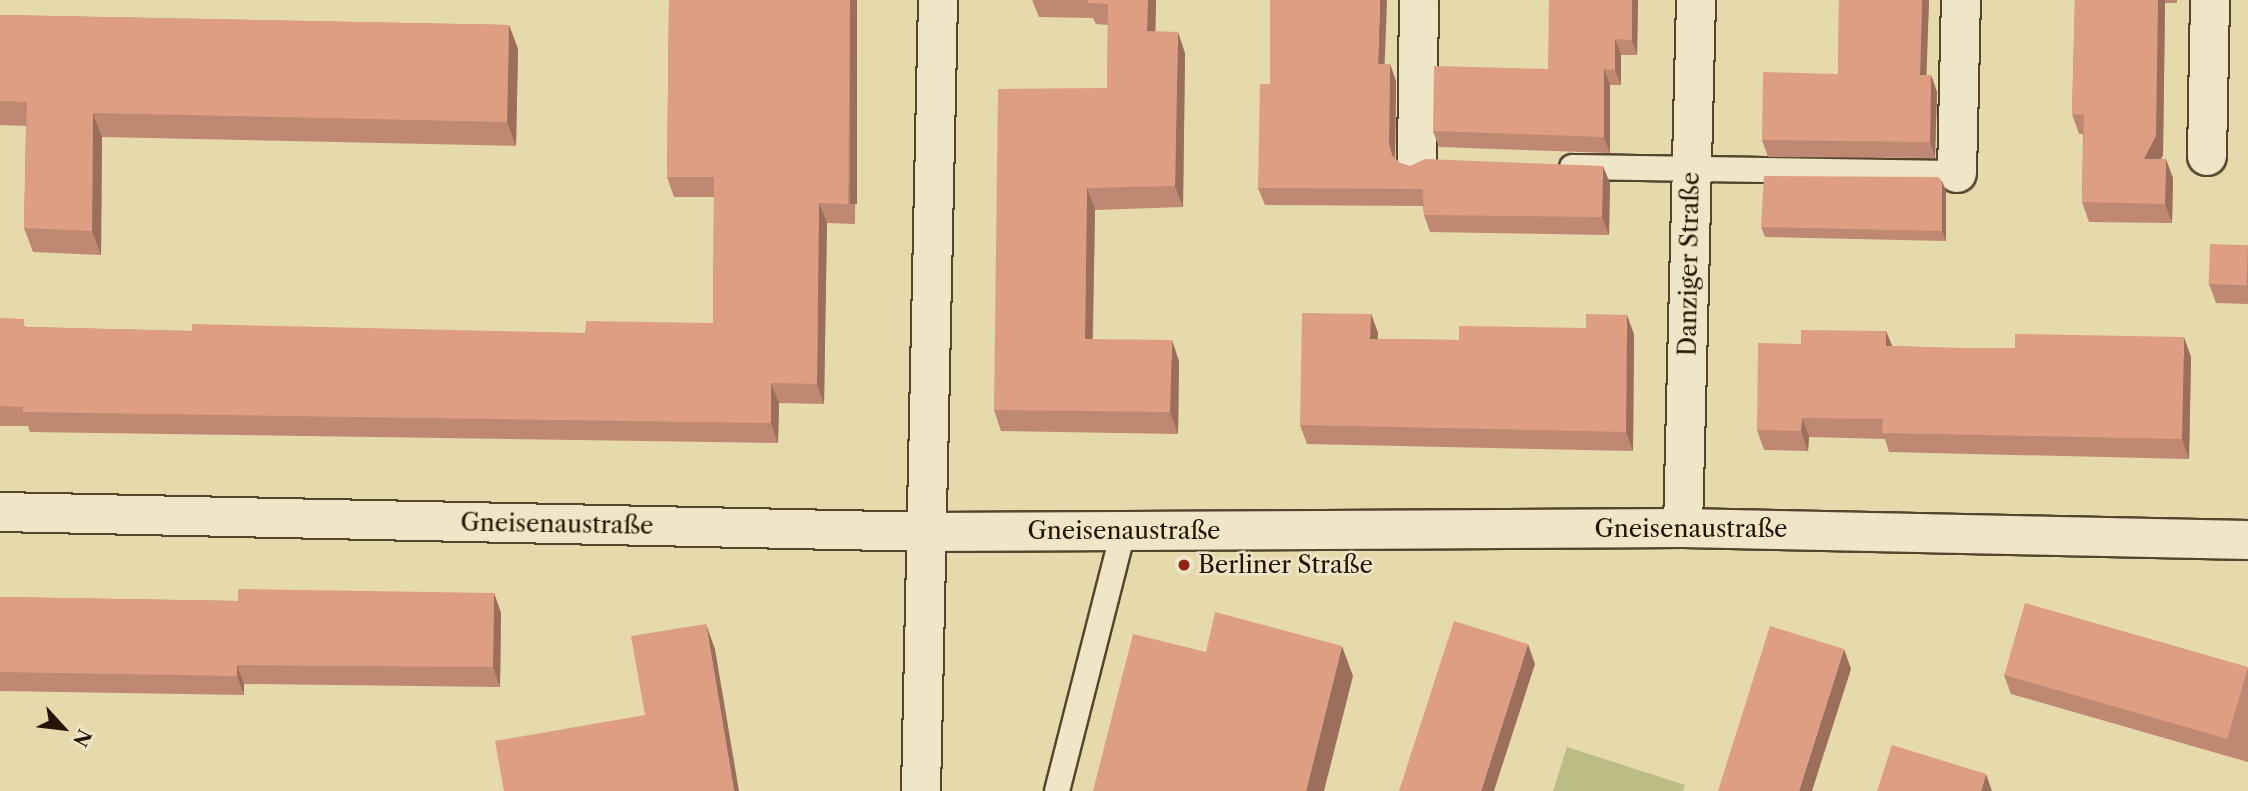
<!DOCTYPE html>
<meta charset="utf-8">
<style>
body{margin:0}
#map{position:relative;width:2248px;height:791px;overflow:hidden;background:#e6d9ab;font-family:"Libre Caslon Text",serif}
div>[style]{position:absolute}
.green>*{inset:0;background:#bcbd84}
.roads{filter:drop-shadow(2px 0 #56442d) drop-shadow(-2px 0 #56442d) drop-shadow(0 2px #56442d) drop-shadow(0 -2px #56442d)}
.lane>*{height:24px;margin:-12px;padding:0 12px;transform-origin:12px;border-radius:12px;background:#efe6c8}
.street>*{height:38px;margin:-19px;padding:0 19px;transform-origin:19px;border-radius:19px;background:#efe6c8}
.wall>*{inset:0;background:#bf8872}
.shaded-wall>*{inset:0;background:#9b6f5c;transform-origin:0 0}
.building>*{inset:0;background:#de9e84;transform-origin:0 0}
.dots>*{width:19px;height:19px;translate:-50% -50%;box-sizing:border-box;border:4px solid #efe6c8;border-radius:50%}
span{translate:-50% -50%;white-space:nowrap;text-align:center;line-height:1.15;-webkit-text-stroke:5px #efe6c8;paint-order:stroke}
.street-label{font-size:24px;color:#261303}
.poi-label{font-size:24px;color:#261303}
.left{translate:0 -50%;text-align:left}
.north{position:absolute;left:28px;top:693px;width:70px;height:70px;-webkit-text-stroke:5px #efe6c8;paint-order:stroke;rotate:117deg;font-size:19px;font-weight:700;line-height:28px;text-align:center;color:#261303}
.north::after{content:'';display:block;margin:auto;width:24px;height:32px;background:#261303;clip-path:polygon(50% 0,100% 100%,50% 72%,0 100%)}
</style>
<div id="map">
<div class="green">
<i style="clip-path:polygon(1567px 747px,1685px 785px,1683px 791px,1553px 791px)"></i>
</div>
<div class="roads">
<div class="lane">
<i style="left:1572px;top:167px;width:385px;rotate:0.9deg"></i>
<i style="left:1057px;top:791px;width:267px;rotate:-75.7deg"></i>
</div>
<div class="street">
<i style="left:2207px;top:156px;width:156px;rotate:-88.9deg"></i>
<i style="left:1417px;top:161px;width:161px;rotate:-89.3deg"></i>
<i style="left:1957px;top:173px;width:173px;rotate:-88.7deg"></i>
<i style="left:0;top:512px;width:928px;rotate:1.23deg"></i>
<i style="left:928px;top:532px;width:755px;rotate:-0.3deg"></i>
<i style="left:1683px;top:528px;width:565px;rotate:1.22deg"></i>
<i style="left:1683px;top:528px;width:528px;rotate:-88.59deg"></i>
<i style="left:921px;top:791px;width:791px;rotate:-88.77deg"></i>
</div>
</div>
<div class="wall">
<i style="clip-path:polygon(669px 0,857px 0,855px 224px,827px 223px,824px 404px,779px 403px,778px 443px,30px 432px,28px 426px,0 426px,0 318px,27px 327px,192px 331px,585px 333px,713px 323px,714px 197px,674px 197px,667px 177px)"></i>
<i style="clip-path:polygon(1032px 0,1156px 0,1155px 32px,1185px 53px,1183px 207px,1095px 210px,1093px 339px,1179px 361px,1178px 434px,1001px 431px,994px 410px,1107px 88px,1108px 25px,1096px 24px,1093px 18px,1039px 17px)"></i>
<i style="clip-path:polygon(1638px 0,1637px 55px,1621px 55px,1621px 85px,1610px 85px,1610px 153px,1439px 147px,1433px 131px,1548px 69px)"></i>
<i style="clip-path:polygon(1839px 0,1929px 0,1926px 75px,1931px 75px,1937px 92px,1935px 158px,1768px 157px,1762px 140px,1838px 74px)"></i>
<i style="clip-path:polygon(2075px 0,2177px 0,2177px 3px,2165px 3px,2163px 155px,2161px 159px,2173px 178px,2172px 223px,2089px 222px,2082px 202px,2083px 134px,2079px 134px,2072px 114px)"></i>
<i style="clip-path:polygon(0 15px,509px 25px,518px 49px,516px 146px,102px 137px,101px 255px,33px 252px,24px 228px,26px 126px,0 125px)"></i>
<i style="clip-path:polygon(1385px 64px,1396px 81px,1395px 158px,1400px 163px,1410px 166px,1610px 183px,1609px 235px,1430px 232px,1424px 215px,1423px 206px,1265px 205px,1258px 188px,1270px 84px)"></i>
<i style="clip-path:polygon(1942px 181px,1946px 192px,1946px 241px,1765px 237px,1761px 227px)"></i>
<i style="clip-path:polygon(2248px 245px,2248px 304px,2216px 303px,2209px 284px)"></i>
<i style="clip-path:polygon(1371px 314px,1378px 333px,1377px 339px,1459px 340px,1586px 328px,1634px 334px,1633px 451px,1307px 444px,1300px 425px)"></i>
<i style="clip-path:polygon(1886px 331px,1892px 346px,2191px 357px,2189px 459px,1889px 452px,1885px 439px,1809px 437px,1808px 451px,1764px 450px,1757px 430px,1801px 344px)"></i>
<i style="clip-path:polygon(494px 593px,501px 613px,500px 687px,244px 684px,244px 695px,0 691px,0 597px,238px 601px)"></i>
<i style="clip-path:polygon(2248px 668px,2248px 762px,2011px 694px,2004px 675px)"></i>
</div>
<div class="shaded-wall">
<i style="left:850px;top:0;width:7px;height:204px"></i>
<i style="clip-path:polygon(1148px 0,1156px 0,1155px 52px,1147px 31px)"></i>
<i style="clip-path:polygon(1380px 0,1387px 0,1384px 81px,1378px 64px)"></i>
<i style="clip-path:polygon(1632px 0,1638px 0,1637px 55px,1632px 40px)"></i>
<i style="clip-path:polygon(1922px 0,1929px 0,1926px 91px,1920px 75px)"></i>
<i style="clip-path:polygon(2158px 0,2165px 0,2165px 3px,2163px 155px,2151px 178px,2144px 159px)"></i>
<i style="clip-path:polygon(509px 25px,518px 49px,516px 146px,507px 122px)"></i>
<i style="clip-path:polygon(1178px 32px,1185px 53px,1183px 207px,1175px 186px)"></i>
<i style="clip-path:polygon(1615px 39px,1621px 55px,1621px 85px,1615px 70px)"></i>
<i style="clip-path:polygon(1390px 64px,1396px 81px,1395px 161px,1392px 155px,1389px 143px)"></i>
<i style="clip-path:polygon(1604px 69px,1610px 85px,1610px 153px,1604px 137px)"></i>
<i style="clip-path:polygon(1931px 75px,1937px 92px,1935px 158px,1930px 142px)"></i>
<i style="clip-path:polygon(93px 113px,102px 137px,101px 255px,92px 231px)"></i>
<i style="clip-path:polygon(2166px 159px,2173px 178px,2172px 223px,2165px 204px)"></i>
<i style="clip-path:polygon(1603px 166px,1610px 183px,1609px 235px,1602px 217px)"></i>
<i style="clip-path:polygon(1942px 181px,1946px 192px,1946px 241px,1942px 231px)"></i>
<i style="clip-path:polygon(1087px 188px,1095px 210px,1092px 360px,1085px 339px)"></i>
<i style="clip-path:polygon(819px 203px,827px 223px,824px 404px,817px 384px)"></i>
<i style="clip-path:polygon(1371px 314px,1378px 333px,1377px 358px,1370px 339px)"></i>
<i style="clip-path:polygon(1627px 315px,1634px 334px,1633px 451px,1626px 432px)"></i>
<i style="clip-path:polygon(1886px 331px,1894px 351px,1886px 346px)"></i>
<i style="clip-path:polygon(2184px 337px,2191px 357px,2189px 459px,2182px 439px)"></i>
<i style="clip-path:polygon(1172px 340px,1179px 361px,1178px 434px,1170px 412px)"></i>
<i style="clip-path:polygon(771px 383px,779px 403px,778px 443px,771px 423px)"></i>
<i style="clip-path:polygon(1802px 418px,1809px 437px,1808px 451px,1801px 431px)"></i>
<i style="clip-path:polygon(494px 593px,501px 613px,500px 687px,493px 667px)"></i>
<i style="clip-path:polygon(706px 624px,715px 649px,739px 791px,734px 791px)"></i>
<i style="clip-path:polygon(1528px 644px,1535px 664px,1494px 791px,1481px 791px)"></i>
<i style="clip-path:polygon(1342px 646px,1353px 676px,1324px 791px,1306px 791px)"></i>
<i style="clip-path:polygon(1844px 649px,1851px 669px,1812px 791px,1799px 791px)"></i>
<i style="clip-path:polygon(237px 665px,244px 684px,244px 695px,237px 676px)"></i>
<i style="clip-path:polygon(1986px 774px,1992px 791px,1981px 791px)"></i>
</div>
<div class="building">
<i style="clip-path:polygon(669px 0,850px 0,848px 204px,819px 203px,817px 384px,771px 383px,771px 423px,23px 412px,23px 407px,0 406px,0 318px,24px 319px,24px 327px,192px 331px,192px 324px,585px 333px,586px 321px,713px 323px,714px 177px,667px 177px)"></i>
<i style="clip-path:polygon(1088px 0,1148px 0,1147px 31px,1178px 32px,1175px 186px,1087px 188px,1085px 339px,1172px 340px,1170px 412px,994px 410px,998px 89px,1107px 88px,1108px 4px,1088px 3px)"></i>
<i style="clip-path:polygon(1270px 0,1380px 0,1378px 64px,1390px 64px,1389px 143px,1392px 155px,1400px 163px,1410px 166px,1425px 159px,1603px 166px,1602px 217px,1424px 215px,1423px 189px,1258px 188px,1260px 84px,1270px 84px)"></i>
<i style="clip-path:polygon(1549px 0,1632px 0,1632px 40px,1615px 39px,1615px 70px,1604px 69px,1604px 137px,1433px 131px,1434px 66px,1548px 69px)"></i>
<i style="clip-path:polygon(1839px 0,1922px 0,1920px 75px,1931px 75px,1930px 142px,1762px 140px,1763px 72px,1838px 74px)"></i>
<i style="clip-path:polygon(2075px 0,2158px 0,2156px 136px,2144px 159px,2166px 159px,2165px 204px,2082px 202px,2084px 115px,2072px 114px)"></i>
<i style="clip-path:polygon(0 15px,509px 25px,507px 122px,93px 113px,92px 231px,24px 228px,27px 102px,0 101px)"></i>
<i style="clip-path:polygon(1764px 176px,1938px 177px,1942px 181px,1942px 231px,1761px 227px)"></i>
<i style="left:2210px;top:244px;width:38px;height:40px;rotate:2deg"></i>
<i style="clip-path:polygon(1302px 313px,1371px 314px,1370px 339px,1459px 340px,1459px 326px,1586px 328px,1586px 314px,1627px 315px,1626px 432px,1300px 425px)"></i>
<i style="clip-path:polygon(1801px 330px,1886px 331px,1886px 346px,1964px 348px,2015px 348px,2015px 334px,2184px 337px,2182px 439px,1882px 433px,1883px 419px,1802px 418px,1801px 431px,1757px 430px,1758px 343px,1801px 344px)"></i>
<i style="clip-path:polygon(238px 589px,494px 593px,493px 667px,237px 665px,237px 676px,0 672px,0 597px,238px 601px)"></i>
<i style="left:2025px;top:603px;width:232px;height:75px;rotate:16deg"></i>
<i style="clip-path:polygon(1215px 612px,1342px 646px,1306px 791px,1093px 791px,1133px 634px,1206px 652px)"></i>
<i style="clip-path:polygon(1454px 621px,1528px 644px,1481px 791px,1399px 791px)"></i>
<i style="clip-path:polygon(706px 624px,734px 791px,504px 791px,495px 741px,645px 715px,631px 636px)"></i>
<i style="clip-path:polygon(1770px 626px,1844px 649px,1799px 791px,1718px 791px)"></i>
<i style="clip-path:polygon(1892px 745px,1986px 774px,1981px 791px,1877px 791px)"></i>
</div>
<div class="dots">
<i style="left:1184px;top:565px;background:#8f2418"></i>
</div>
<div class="street-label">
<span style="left:1689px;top:264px;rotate:-89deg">Danziger Straße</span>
<span style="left:557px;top:524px;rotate:1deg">Gneisenaustraße</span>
<span style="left:1691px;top:529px">Gneisenaustraße</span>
<span style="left:1124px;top:531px">Gneisenaustraße</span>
</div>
<div class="poi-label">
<span class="left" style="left:1198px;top:565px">Berliner Straße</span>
</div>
<div class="north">N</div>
</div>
